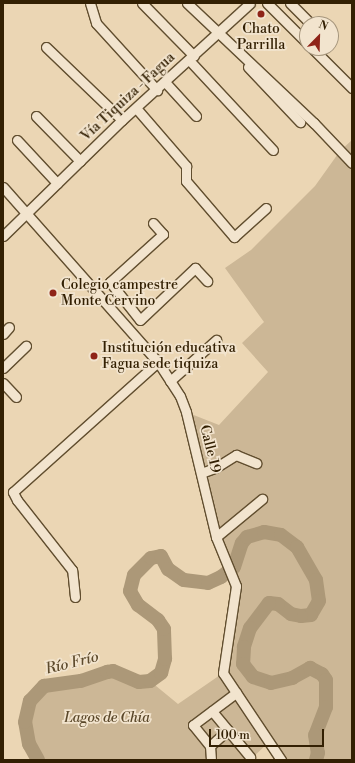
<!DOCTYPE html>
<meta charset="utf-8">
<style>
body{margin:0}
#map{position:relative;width:355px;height:763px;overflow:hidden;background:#ebd6b4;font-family:"Libre Bodoni",serif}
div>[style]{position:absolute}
.green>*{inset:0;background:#ccb796}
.river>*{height:14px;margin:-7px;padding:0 7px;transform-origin:7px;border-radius:7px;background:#ac9878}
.roads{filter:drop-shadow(1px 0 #614e2f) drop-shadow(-1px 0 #614e2f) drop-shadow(0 1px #614e2f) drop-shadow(0 -1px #614e2f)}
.minor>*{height:9px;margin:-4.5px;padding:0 4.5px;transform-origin:4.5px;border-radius:4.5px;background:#f2e4ce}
.dots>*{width:11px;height:11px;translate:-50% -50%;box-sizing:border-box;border:2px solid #f2e4ce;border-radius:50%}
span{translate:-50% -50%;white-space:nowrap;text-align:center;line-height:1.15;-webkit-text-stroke:3.5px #f2e4ce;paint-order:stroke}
.poi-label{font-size:14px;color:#332003}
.left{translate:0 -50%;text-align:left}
.street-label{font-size:14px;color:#332003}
.park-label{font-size:14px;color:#594628;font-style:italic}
.water-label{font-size:15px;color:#5d4a2c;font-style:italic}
.frame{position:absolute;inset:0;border:4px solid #332003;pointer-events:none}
.north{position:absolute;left:299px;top:16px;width:40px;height:40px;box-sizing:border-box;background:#f2e4ce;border:1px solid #a6967d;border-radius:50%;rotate:23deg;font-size:11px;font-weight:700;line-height:16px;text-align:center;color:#332003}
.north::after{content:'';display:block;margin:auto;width:14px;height:18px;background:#8f2418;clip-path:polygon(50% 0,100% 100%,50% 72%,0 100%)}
.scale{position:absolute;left:209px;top:729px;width:115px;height:18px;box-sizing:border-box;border:2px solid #332003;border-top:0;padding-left:5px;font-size:12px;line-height:14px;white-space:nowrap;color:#332003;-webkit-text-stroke:3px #f2e4ce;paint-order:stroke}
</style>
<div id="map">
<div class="green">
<i style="clip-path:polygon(352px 140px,352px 760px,281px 760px,269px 742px,250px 760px,38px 760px,29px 744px,25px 722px,30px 701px,44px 686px,81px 681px,113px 671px,130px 680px,150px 681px,178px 704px,223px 673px,236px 586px,223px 558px,186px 412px,219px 425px,268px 372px,242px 343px,264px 322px,225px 268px,251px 250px,315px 186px,340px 151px)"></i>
</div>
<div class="river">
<i style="left:38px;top:760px;width:18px;rotate:-119deg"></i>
<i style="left:29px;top:744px;width:22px;rotate:-100deg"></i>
<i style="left:25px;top:722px;width:22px;rotate:-77deg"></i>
<i style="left:30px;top:701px;width:21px;rotate:-47deg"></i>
<i style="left:44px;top:686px;width:37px;rotate:-8deg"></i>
<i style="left:81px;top:681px;width:28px;rotate:-19deg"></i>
<i style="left:107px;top:672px;width:6px;rotate:-9deg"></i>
<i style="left:113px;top:671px;width:28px;rotate:23deg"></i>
<i style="left:139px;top:682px;width:11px;rotate:-5deg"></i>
<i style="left:150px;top:681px;width:14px;rotate:-36deg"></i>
<i style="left:161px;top:673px;width:15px;rotate:-74deg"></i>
<i style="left:165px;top:659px;width:30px;rotate:-92deg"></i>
<i style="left:164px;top:629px;width:11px;rotate:-124deg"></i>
<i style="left:158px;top:620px;width:25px;rotate:-143deg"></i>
<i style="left:138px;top:605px;width:16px;rotate:-120deg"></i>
<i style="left:130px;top:591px;width:16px;rotate:-76deg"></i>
<i style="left:134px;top:575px;width:24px;rotate:-45deg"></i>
<i style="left:151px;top:558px;width:10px;rotate:-11deg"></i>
<i style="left:161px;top:556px;width:15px;rotate:62deg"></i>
<i style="left:168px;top:569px;width:19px;rotate:35deg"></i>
<i style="left:184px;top:580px;width:24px;rotate:7deg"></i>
<i style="left:208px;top:583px;width:14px;rotate:-25deg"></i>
<i style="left:221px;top:577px;width:16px;rotate:-38deg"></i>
<i style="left:234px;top:567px;width:25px;rotate:-72deg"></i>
<i style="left:242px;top:543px;width:8px;rotate:-50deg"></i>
<i style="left:247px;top:537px;width:18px;rotate:-16deg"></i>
<i style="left:264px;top:532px;width:17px;rotate:10deg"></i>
<i style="left:281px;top:535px;width:20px;rotate:37deg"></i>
<i style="left:297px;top:547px;width:38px;rotate:60deg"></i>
<i style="left:316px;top:580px;width:21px;rotate:82deg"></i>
<i style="left:319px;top:601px;width:16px;rotate:120deg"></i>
<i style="left:311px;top:615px;width:10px;rotate:174deg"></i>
<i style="left:301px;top:616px;width:10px;rotate:-169deg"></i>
<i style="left:291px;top:614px;width:16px;rotate:-142deg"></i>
<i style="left:278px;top:604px;width:9px;rotate:-174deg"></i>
<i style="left:269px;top:603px;width:31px;rotate:127deg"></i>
<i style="left:250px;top:628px;width:20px;rotate:108deg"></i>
<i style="left:244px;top:647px;width:17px;rotate:93deg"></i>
<i style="left:243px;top:664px;width:16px;rotate:52deg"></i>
<i style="left:253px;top:677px;width:19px;rotate:18deg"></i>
<i style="left:271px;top:683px;width:22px;rotate:-13deg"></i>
<i style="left:292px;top:678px;width:21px;rotate:-29deg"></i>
<i style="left:310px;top:668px;width:13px;rotate:27deg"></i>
<i style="left:322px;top:674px;width:7px;rotate:56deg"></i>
<i style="left:326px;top:680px;width:27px;rotate:90deg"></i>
<i style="left:326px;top:707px;width:30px;rotate:111deg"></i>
<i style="left:315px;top:735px;width:18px;rotate:81deg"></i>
<i style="left:318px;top:753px;width:7px;rotate:106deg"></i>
</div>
<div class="roads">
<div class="minor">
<i style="left:90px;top:3px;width:21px;rotate:73deg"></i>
<i style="left:96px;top:23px;width:91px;rotate:47.7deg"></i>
<i style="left:142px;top:3px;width:74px;rotate:45.5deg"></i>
<i style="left:187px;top:3px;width:175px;rotate:43.4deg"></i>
<i style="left:314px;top:123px;width:55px;rotate:46.5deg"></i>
<i style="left:267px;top:3px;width:57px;rotate:45deg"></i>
<i style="left:290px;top:3px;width:30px;rotate:45deg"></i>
<i style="left:46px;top:47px;width:105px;rotate:43.8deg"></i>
<i style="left:312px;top:48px;width:57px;rotate:45deg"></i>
<i style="left:189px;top:60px;width:123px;rotate:47deg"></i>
<i style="left:248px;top:67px;width:76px;rotate:46.6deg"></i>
<i style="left:165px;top:82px;width:46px;rotate:47.6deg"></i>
<i style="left:136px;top:108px;width:77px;rotate:49.2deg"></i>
<i style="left:186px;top:166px;width:15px;rotate:90deg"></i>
<i style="left:186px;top:181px;width:74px;rotate:49.4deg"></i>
<i style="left:234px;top:237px;width:43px;rotate:-42.2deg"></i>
<i style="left:36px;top:116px;width:63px;rotate:45.6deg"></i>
<i style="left:17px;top:140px;width:59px;rotate:47.1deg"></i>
<i style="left:3px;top:187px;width:234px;rotate:48.5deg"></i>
<i style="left:158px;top:362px;width:40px;rotate:57.1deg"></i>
<i style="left:180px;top:396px;width:17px;rotate:69deg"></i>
<i style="left:186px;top:412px;width:129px;rotate:76.5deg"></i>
<i style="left:216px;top:537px;width:53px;rotate:67.8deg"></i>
<i style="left:236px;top:586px;width:88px;rotate:98.5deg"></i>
<i style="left:223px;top:673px;width:105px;rotate:56.3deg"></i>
<i style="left:153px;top:223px;width:15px;rotate:48deg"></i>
<i style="left:163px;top:234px;width:72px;rotate:137.8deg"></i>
<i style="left:110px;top:282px;width:48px;rotate:51.7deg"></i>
<i style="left:140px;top:320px;width:76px;rotate:-43.4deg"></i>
<i style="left:195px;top:268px;width:18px;rotate:47deg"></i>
<i style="left:3px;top:236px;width:166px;rotate:-44.3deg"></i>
<i style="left:122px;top:120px;width:173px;rotate:-42.4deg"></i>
<i style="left:3px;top:334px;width:9px;rotate:-49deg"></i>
<i style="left:3px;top:368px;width:32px;rotate:-44deg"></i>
<i style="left:170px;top:381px;width:62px;rotate:-41.7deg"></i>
<i style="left:3px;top:383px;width:19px;rotate:47deg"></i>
<i style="left:201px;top:473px;width:15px;rotate:-20deg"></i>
<i style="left:215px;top:468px;width:25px;rotate:-32deg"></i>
<i style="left:236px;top:455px;width:22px;rotate:22deg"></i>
<i style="left:216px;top:537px;width:60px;rotate:-39.6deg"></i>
<i style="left:75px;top:597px;width:27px;rotate:-96deg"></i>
<i style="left:72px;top:570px;width:89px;rotate:-128.2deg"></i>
<i style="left:17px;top:500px;width:9px;rotate:-117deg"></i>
<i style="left:13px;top:492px;width:195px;rotate:-41.9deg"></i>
<i style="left:212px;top:711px;width:60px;rotate:50.4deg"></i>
<i style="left:210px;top:746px;width:24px;rotate:-42deg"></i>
<i style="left:211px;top:760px;width:14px;rotate:-94deg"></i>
<i style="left:210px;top:746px;width:27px;rotate:-129deg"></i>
<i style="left:193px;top:725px;width:54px;rotate:-36.7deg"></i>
</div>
</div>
<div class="dots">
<i style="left:261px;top:14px;background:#8f2418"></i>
<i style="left:53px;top:293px;background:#8f2418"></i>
<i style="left:94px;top:356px;background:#8f2418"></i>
</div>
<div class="poi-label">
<span style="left:261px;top:37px">Chato<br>Parrilla</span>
<span class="left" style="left:61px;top:293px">Colegio campestre<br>Monte Cervino</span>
<span class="left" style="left:102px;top:356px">Institución educativa<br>Fagua sede tiquiza</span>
</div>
<div class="street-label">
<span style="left:128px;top:97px;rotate:-43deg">Vía Tiquiza - Fagua</span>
<span style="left:210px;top:449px;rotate:76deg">Calle 19</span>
</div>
<div class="park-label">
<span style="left:107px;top:718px">Lagos de Chía</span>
</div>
<div class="water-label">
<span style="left:72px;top:663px;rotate:-14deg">Río Frío</span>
</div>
<div class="frame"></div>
<div class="north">N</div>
<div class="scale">100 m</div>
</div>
